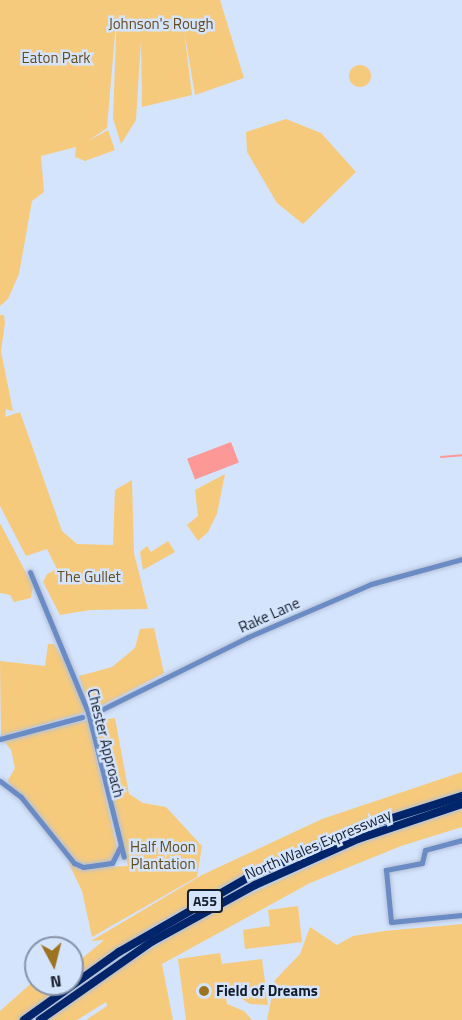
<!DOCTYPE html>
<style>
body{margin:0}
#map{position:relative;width:462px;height:1020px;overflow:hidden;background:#d5e4fd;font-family:"Titillium Web",sans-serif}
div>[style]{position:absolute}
.green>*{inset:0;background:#f6ca7c}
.round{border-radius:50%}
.water>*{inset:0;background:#fc9896;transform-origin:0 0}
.stream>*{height:1.5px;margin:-0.75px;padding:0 0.75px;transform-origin:0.75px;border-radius:0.75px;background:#fc9896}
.roads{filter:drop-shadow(0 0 2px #b2c0d7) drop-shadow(0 0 2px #b2c0d7)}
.minor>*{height:5px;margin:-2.5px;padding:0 2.5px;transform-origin:2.5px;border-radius:2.5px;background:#6a8bc4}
.highway>*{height:8px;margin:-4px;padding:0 4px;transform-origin:4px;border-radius:4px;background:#01256a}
.dots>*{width:16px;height:16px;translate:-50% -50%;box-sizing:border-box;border:3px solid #d5e4fd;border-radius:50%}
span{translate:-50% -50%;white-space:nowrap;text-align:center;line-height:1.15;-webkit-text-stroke:5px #d5e4fd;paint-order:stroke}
.shield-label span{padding:2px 4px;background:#d5e4fd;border:2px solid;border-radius:4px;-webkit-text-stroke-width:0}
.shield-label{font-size:14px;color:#131c2b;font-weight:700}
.park-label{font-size:15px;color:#654c1d}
.street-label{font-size:15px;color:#131c2b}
.poi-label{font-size:15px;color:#131c2b;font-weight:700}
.left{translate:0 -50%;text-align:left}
.north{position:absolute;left:24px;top:936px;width:60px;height:60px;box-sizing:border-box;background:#d5e4fd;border:2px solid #8794a9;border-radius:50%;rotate:173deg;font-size:16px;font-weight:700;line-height:24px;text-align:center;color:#131c2b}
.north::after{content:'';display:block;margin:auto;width:21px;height:27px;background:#9c7421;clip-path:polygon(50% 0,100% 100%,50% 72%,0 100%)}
</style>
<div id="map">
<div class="green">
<i style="clip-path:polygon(0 0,220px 0,244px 78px,195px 95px,184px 30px,192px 95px,142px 107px,141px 40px,136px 120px,121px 144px,113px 118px,117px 11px,107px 128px,88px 141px,108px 130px,115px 150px,85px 161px,75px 157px,76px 147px,41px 156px,44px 192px,32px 201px,19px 274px,8px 299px,0 306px)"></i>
<i class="round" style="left:349px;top:65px;width:22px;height:22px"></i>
<i style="clip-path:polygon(286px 119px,321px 133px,356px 172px,303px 224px,277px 203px,247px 152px,246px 132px)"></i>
<i style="clip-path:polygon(0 315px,4px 315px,5px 323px,1px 351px,13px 411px,6px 409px,5px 417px,20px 412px,62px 531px,77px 544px,113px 545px,115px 490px,132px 480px,134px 553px,148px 609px,90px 610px,60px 615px,43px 582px,47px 574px,57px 569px,47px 549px,26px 556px,0 506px)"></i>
<i style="clip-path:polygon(225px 474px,217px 514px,208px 532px,198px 541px,187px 525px,198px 516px,195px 490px)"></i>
<i style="clip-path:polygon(0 523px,33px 586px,31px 598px,14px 602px,10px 595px,0 593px)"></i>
<i style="clip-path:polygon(168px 541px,175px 552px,143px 570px,140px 552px,147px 546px,151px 552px)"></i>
<i style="clip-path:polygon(154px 628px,164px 673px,91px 711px,79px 676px,112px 667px,135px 648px,140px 629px)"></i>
<i style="clip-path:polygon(48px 644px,54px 644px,64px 661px,86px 712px,1px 736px,0 661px,45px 666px)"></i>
<i style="clip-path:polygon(115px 718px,129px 794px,143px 803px,166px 807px,202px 846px,197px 877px,92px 937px,82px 891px,68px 862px,88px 868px,128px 866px,92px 721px)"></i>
<i style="clip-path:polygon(88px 720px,119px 857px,108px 863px,85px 865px,75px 861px,12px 788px,8px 780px,15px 768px,11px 750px,4px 741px)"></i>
<i style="clip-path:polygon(462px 772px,462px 792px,322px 839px,243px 875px,150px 928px,72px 981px,72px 967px,104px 940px,91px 941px,202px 875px,322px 819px)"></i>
<i style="clip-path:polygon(462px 809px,462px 827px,401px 846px,310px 883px,162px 964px,173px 1020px,86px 1020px,107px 1006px,106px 1002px,77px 1020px,46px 1020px,117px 969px,215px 910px,363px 842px)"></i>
<i style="clip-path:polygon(298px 906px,302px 942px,245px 949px,243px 930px,270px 926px,268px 910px)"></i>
<i style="clip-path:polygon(462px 924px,462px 1020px,267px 1020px,275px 980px,300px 954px,310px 927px,337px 945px,353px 936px,384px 931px)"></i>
<i style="clip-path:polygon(220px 953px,222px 964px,262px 959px,268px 1005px,250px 1004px,225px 988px,227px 1004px,244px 1011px,252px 1020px,186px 1020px,178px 959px)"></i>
<i style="clip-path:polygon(36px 979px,36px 984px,68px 984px,21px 1020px,0 1020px,0 1011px)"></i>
</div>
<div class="water">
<i style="left:231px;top:442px;width:22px;height:47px;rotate:69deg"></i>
</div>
<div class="stream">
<i style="left:441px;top:457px;width:21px;rotate:-5deg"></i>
</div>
<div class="roads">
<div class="minor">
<i style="left:30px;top:572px;width:152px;rotate:67.5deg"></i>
<i style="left:88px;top:712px;width:149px;rotate:76.1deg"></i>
<i style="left:93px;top:714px;width:173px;rotate:-26.4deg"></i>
<i style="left:248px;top:637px;width:134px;rotate:-23.3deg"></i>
<i style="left:371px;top:584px;width:94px;rotate:-15.4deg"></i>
<i style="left:0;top:739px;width:85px;rotate:-15deg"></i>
<i style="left:0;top:781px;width:26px;rotate:37deg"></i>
<i style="left:21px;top:797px;width:85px;rotate:51.2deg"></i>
<i style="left:74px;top:863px;width:10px;rotate:24deg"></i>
<i style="left:83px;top:867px;width:29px;rotate:-8deg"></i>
<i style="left:112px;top:863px;width:18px;rotate:-63deg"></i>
<i style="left:462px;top:840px;width:38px;rotate:165deg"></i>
<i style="left:425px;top:850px;width:13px;rotate:103deg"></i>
<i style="left:422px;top:863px;width:37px;rotate:169deg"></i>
<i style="left:386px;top:870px;width:52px;rotate:84.5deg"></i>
<i style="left:391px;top:922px;width:71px;rotate:-5.6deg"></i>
</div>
<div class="highway">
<i style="left:24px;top:1020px;width:117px;rotate:-35.6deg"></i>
<i style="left:119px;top:952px;width:148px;rotate:-30deg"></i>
<i style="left:247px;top:878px;width:131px;rotate:-23.4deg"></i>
<i style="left:367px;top:826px;width:100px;rotate:-17.5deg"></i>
<i style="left:40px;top:1020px;width:138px;rotate:-35deg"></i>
<i style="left:153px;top:941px;width:116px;rotate:-28.8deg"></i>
<i style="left:255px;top:885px;width:113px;rotate:-24.1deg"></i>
<i style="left:358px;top:839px;width:110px;rotate:-18.6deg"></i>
</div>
</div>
<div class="dots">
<i style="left:204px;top:991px;background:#9c7421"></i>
</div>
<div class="shield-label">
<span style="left:205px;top:901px">A55</span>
</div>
<div class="park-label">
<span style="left:161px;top:24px">Johnson's Rough</span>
<span style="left:56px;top:58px">Eaton Park</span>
<span style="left:89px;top:577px">The Gullet</span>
<span style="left:163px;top:855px">Half Moon<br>Plantation</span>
</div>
<div class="street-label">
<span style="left:269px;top:615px;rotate:-24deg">Rake Lane</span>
<span style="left:106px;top:743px;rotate:76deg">Chester Approach</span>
<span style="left:318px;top:844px;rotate:-23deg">North Wales Expressway</span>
</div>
<div class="poi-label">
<span class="left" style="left:216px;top:991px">Field of Dreams</span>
</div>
<div class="north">N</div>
</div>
